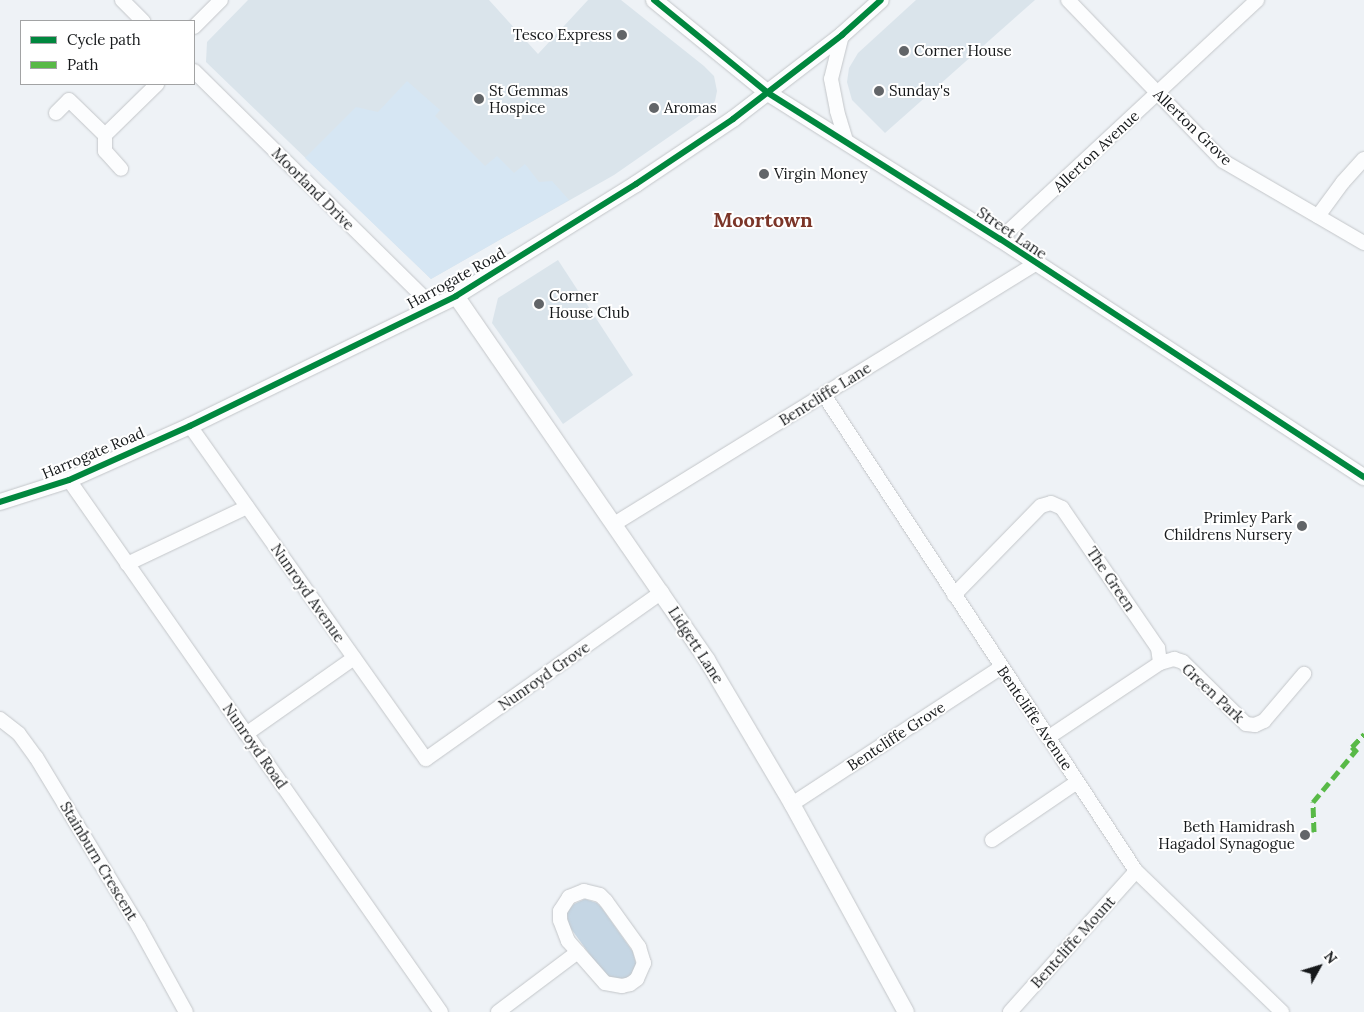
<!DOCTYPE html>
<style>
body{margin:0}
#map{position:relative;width:1364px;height:1012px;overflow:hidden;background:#eef2f6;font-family:Lora,serif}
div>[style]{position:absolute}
.built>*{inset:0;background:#dae4eb}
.green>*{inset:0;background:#d6e6f3}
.forest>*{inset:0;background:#c5d6e4}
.roads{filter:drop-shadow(0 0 1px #c3c6c9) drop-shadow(0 0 1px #c3c6c9)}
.minor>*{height:14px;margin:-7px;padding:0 7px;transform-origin:7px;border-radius:7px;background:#fcfdfe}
.tertiary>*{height:16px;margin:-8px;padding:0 8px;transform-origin:8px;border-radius:8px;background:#fcfdfe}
.quiet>*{height:5px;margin-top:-2.5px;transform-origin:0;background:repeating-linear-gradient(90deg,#58b947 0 10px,transparent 0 15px)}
.cycleway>*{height:6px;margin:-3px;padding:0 3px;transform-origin:3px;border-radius:3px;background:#00873e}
.dots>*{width:14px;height:14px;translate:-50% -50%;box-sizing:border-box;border:2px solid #fff;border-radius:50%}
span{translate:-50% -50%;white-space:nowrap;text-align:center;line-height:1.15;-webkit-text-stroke:4px #fff;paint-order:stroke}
.poi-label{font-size:15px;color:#16191b}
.right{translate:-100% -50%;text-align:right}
.left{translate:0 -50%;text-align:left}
.street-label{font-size:15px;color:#16191b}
.district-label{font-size:20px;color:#7b3528;font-weight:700}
.legend{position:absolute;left:20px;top:20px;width:175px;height:65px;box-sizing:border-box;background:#fff;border:1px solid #a2a3a4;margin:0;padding:6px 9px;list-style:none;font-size:15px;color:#16191b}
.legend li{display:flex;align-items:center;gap:10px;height:25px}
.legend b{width:25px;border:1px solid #a2a3a4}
.north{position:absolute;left:1294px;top:942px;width:50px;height:50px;-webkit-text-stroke:4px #fff;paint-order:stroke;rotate:51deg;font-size:14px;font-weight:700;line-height:20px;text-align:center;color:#16191b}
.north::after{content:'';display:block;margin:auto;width:18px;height:22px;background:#16191b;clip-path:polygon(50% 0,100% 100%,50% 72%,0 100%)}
</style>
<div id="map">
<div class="built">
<i style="clip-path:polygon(248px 0,489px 0,538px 54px,588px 0,621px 0,704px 66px,714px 76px,717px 91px,715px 101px,709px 109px,614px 175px,431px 279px,206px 62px,207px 42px)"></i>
<i style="clip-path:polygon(916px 0,1035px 0,885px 133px,852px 100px,847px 82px,849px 68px,858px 53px)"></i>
<i style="clip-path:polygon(558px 260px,633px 375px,563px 424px,492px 323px,498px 298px)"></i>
</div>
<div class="green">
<i style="clip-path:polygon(407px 81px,440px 110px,435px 116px,485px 166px,497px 156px,514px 173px,525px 164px,539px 182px,552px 181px,569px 200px,431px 279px,305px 158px,356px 107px,378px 112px)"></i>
</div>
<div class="forest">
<i style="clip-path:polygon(585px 899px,597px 903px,601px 907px,633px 952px,636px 964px,631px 975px,627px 979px,614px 980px,604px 974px,569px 926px,567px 914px,570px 908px,574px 904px)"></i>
</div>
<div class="roads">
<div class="minor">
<i style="left:122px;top:0;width:30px;rotate:45deg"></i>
<i style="left:1068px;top:0;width:223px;rotate:46.1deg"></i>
<i style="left:1223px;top:161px;width:163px;rotate:30.2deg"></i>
<i style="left:194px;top:27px;width:38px;rotate:-45deg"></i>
<i style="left:842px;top:35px;width:45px;rotate:104deg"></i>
<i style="left:831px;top:79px;width:33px;rotate:79deg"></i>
<i style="left:837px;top:111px;width:30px;rotate:73deg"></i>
<i style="left:194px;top:71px;width:336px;rotate:44.6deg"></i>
<i style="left:56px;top:113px;width:18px;rotate:-45deg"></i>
<i style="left:69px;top:100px;width:50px;rotate:44.2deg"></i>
<i style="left:105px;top:135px;width:73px;rotate:-44.4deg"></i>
<i style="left:105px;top:135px;width:16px;rotate:90deg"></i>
<i style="left:105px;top:151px;width:24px;rotate:48deg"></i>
<i style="left:1318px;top:216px;width:42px;rotate:-53.7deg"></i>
<i style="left:1343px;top:182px;width:31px;rotate:-48deg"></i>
<i style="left:1000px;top:239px;width:351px;rotate:-42.9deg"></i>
<i style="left:824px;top:395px;width:569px;rotate:56.76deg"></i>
<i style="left:1136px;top:871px;width:203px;rotate:44deg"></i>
<i style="left:190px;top:426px;width:408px;rotate:54.7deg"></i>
<i style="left:426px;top:759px;width:289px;rotate:-35.3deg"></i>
<i style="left:69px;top:480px;width:649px;rotate:55.04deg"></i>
<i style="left:614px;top:524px;width:495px;rotate:-31.7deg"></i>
<i style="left:127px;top:564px;width:133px;rotate:-25.4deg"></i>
<i style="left:954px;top:595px;width:124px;rotate:-45.7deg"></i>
<i style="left:1041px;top:506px;width:10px;rotate:-17deg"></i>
<i style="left:1051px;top:503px;width:12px;rotate:24deg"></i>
<i style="left:1062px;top:508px;width:170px;rotate:55.6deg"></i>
<i style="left:1158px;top:648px;width:15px;rotate:82deg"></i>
<i style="left:1160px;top:663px;width:133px;rotate:146.3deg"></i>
<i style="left:1160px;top:663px;width:15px;rotate:-16deg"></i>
<i style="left:1174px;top:659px;width:9px;rotate:18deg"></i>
<i style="left:1183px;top:662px;width:88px;rotate:44.5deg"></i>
<i style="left:1246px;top:724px;width:9px;rotate:6deg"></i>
<i style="left:1255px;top:725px;width:10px;rotate:-24deg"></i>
<i style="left:1264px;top:721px;width:62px;rotate:-49.6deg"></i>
<i style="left:0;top:719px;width:24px;rotate:38deg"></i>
<i style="left:19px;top:734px;width:29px;rotate:54deg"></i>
<i style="left:36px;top:757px;width:199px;rotate:58.8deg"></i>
<i style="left:139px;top:927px;width:97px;rotate:61.1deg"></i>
<i style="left:246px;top:734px;width:132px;rotate:-35.1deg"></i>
<i style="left:792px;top:804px;width:250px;rotate:-33.2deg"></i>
<i style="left:992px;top:840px;width:103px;rotate:-34.3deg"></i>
<i style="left:584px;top:891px;width:16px;rotate:14deg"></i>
<i style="left:600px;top:895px;width:8px;rotate:45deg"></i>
<i style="left:606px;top:901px;width:57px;rotate:54.3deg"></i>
<i style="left:639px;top:947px;width:17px;rotate:73deg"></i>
<i style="left:644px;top:963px;width:17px;rotate:114deg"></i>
<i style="left:637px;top:979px;width:9px;rotate:144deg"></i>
<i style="left:630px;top:984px;width:8px;rotate:166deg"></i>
<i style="left:622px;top:986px;width:17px;rotate:-170deg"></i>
<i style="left:605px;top:983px;width:56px;rotate:-131.4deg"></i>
<i style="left:568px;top:941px;width:22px;rotate:-111deg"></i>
<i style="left:560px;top:920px;width:9px;rotate:-90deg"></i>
<i style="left:560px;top:911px;width:17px;rotate:-57deg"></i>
<i style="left:569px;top:897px;width:16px;rotate:-22deg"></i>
<i style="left:498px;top:1012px;width:100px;rotate:-36.9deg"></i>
<i style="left:1010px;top:1012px;width:189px;rotate:-48.2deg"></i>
</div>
<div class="tertiary">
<i style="left:654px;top:0;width:147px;rotate:39.2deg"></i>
<i style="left:768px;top:93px;width:274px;rotate:32.2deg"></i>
<i style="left:1000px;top:239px;width:435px;rotate:33.2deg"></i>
<i style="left:456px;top:296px;width:442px;rotate:55.4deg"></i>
<i style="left:707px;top:660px;width:167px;rotate:59.4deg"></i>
<i style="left:792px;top:804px;width:237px;rotate:61.3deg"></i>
<i style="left:0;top:502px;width:72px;rotate:-17.7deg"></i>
<i style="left:69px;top:480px;width:133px;rotate:-24.1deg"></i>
<i style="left:190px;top:426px;width:296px;rotate:-26deg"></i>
<i style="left:456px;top:296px;width:212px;rotate:-31.9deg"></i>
<i style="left:636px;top:184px;width:117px;rotate:-33.8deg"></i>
<i style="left:733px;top:119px;width:138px;rotate:-37.6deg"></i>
<i style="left:842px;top:35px;width:52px;rotate:-41.9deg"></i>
</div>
</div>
<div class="quiet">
<i style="left:1356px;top:751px;width:6px;rotate:-135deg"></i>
<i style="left:1352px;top:747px;width:18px;rotate:-47deg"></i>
<i style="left:1314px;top:832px;width:30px;rotate:-92deg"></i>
<i style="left:1313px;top:802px;width:69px;rotate:-50.3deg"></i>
</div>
<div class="cycleway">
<i style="left:654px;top:0;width:147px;rotate:39.2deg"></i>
<i style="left:768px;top:93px;width:274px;rotate:32.2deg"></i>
<i style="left:1000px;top:239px;width:435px;rotate:33.2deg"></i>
<i style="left:0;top:502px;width:72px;rotate:-17.7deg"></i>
<i style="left:69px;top:480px;width:133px;rotate:-24.1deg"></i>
<i style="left:190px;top:426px;width:296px;rotate:-26deg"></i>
<i style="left:456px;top:296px;width:212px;rotate:-31.9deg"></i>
<i style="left:636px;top:184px;width:117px;rotate:-33.8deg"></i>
<i style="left:733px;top:119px;width:138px;rotate:-37.6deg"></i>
<i style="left:842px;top:35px;width:52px;rotate:-41.9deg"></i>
</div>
<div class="dots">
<i style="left:622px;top:35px;background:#626568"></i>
<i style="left:904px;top:51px;background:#626568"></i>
<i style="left:879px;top:91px;background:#626568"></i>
<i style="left:479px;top:99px;background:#626568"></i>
<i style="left:654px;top:108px;background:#626568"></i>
<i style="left:764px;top:174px;background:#626568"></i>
<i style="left:539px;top:304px;background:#626568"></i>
<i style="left:1302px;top:526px;background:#626568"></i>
<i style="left:1305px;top:835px;background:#626568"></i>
</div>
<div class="poi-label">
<span class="right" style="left:612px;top:35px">Tesco Express</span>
<span class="left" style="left:914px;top:51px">Corner House</span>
<span class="left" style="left:489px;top:99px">St Gemmas<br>Hospice</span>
<span class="left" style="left:889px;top:91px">Sunday's</span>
<span class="left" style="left:664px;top:108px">Aromas</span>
<span class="left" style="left:774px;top:174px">Virgin Money</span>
<span class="left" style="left:549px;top:304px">Corner<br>House Club</span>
<span class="right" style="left:1292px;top:526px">Primley Park<br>Childrens Nursery</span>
<span class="right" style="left:1295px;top:835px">Beth Hamidrash<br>Hagadol Synagogue</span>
</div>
<div class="street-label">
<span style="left:1193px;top:127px;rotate:44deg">Allerton Grove</span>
<span style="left:1096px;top:151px;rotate:-43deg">Allerton Avenue</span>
<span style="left:313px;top:189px;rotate:45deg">Moorland Drive</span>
<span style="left:1012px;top:233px;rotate:34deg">Street Lane</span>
<span style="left:456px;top:278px;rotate:-29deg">Harrogate Road</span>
<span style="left:825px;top:394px;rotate:-32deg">Bentcliffe Lane</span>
<span style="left:93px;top:453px;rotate:-23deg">Harrogate Road</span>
<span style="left:1111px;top:579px;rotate:56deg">The Green</span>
<span style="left:308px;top:593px;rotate:55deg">Nunroyd Avenue</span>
<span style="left:696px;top:645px;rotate:57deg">Lidgett Lane</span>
<span style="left:544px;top:676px;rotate:-35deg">Nunroyd Grove</span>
<span style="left:1213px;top:693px;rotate:43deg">Green Park</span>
<span style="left:1035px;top:718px;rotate:56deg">Bentcliffe Avenue</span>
<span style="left:896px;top:736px;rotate:-33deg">Bentcliffe Grove</span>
<span style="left:255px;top:746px;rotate:55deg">Nunroyd Road</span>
<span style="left:99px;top:861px;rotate:59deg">Stainburn Crescent</span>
<span style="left:1073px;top:942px;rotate:-48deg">Bentcliffe Mount</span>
</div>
<div class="district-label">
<span style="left:763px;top:219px">Moortown</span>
</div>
<ul class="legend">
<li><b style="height:6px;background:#00873e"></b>Cycle path</li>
<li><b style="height:6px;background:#58b947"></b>Path</li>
</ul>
<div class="north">N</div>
</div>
